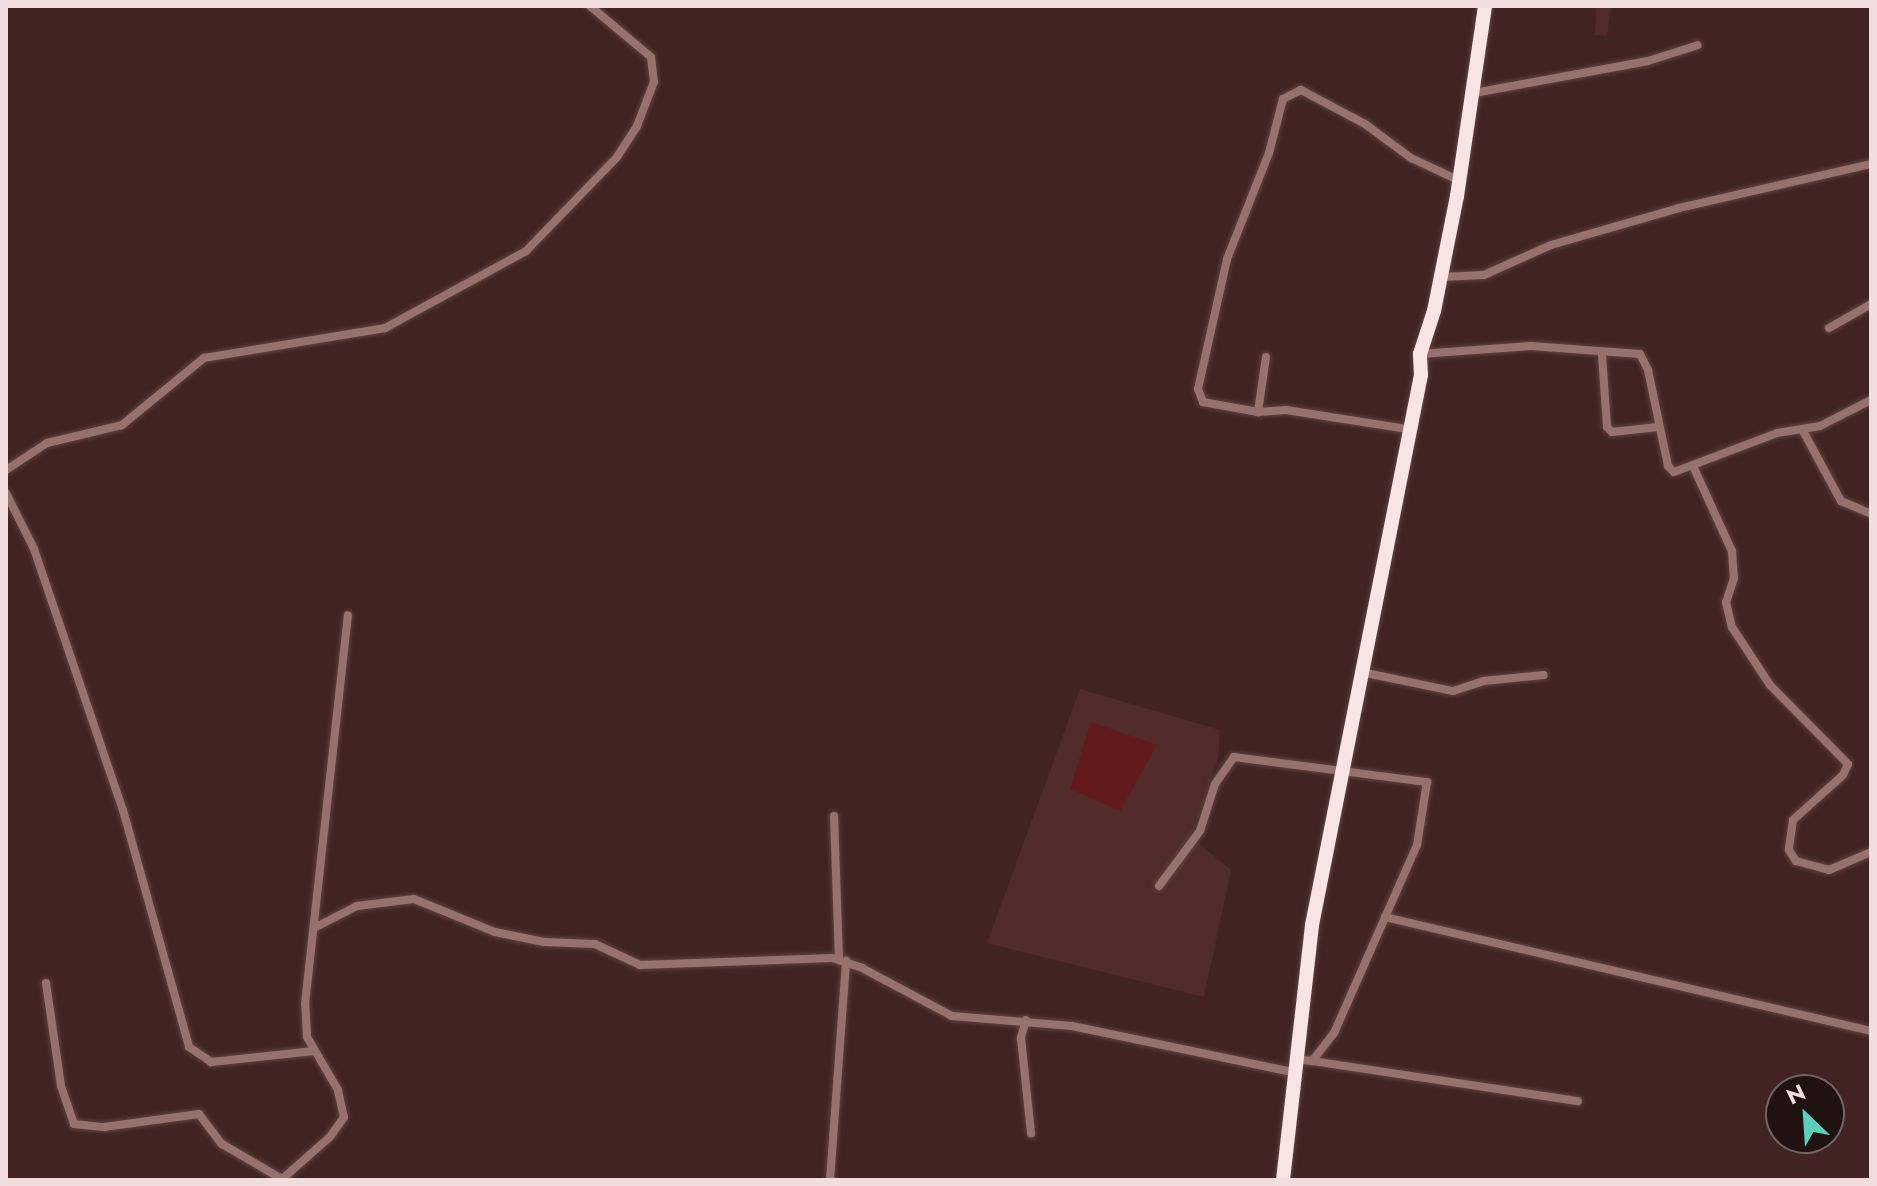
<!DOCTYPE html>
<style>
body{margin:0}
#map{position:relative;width:1877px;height:1186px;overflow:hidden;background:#412422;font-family:Jost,sans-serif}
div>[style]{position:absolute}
.built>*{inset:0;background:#502b29}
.green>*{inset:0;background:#631a1c}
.roads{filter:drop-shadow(0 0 2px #5d4240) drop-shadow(0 0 2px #5d4240)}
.street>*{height:8px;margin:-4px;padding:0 4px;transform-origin:4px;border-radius:4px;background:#97716e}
.highway>*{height:14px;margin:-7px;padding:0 7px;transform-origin:7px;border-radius:7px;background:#f8e4e2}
span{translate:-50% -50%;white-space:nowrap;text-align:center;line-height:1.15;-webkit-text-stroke:6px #1f1211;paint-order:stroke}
.frame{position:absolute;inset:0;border:8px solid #f1dddb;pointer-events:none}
.north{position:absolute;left:1765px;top:1074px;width:80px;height:80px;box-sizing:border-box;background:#1f1211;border:2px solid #736362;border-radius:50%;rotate:335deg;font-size:22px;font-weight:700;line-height:32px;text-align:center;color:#f1dddb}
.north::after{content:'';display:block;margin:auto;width:28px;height:36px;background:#5cceba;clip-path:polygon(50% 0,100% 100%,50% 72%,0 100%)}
</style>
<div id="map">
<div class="built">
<i style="clip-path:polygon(1596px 6px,1611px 6px,1607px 36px,1595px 35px)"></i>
<i style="clip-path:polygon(1080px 689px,1220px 730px,1218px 759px,1191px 837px,1231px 870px,1204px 997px,987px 943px)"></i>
</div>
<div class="green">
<i style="clip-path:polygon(1091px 722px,1157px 745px,1120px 811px,1070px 789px)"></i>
</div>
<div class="roads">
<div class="street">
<i style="left:1474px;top:93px;width:177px;rotate:-10.4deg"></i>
<i style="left:1648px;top:61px;width:52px;rotate:-17.7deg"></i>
<i style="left:1441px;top:277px;width:43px;rotate:-2.7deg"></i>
<i style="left:1484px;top:275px;width:73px;rotate:-24.1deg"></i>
<i style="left:1551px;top:245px;width:133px;rotate:-16.1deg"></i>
<i style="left:1679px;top:208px;width:197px;rotate:-12.9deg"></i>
<i style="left:1829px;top:328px;width:48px;rotate:-29.7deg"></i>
<i style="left:1420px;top:354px;width:111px;rotate:-4.1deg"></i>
<i style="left:1531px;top:346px;width:109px;rotate:4.2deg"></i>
<i style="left:1640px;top:354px;width:18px;rotate:63deg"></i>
<i style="left:1648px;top:370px;width:98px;rotate:78.2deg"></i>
<i style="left:1668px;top:466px;width:8px;rotate:45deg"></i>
<i style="left:1674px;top:472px;width:110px;rotate:-20.7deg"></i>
<i style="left:1777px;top:433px;width:44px;rotate:-9.2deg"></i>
<i style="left:1820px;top:426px;width:57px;rotate:-27deg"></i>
<i style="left:1602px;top:355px;width:72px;rotate:86deg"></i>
<i style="left:1607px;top:427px;width:7px;rotate:45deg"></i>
<i style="left:1612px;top:432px;width:46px;rotate:-6.2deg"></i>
<i style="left:1266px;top:357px;width:56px;rotate:98.3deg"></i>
<i style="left:1258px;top:412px;width:28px;rotate:-4deg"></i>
<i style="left:1286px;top:410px;width:122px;rotate:8.9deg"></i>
<i style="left:1258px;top:412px;width:56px;rotate:-169.7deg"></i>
<i style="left:1203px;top:402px;width:14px;rotate:-111deg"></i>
<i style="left:1198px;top:389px;width:133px;rotate:-77.4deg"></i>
<i style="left:1227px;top:259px;width:114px;rotate:-68.4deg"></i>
<i style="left:1269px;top:153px;width:56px;rotate:-75.5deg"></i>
<i style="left:1283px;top:99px;width:20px;rotate:-27deg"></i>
<i style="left:1301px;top:90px;width:72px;rotate:28deg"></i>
<i style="left:1365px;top:124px;width:57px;rotate:36.5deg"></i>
<i style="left:1411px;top:158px;width:54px;rotate:25.1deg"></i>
<i style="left:1802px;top:429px;width:82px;rotate:61.6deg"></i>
<i style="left:1841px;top:501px;width:33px;rotate:23deg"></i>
<i style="left:1693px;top:466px;width:94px;rotate:65.4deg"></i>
<i style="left:1732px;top:551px;width:27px;rotate:86deg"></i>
<i style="left:1734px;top:578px;width:25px;rotate:108deg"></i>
<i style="left:1726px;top:602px;width:26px;rotate:77deg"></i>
<i style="left:1732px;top:627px;width:69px;rotate:56.8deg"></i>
<i style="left:1770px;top:685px;width:111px;rotate:45.4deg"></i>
<i style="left:1848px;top:764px;width:12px;rotate:114deg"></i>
<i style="left:1843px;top:775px;width:67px;rotate:138deg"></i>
<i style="left:1793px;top:820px;width:30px;rotate:98deg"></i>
<i style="left:1789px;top:850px;width:13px;rotate:58deg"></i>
<i style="left:1796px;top:861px;width:34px;rotate:15deg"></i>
<i style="left:1829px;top:870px;width:46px;rotate:-23.2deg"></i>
<i style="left:6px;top:470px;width:49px;rotate:-33.4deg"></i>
<i style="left:47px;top:443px;width:77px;rotate:-13.5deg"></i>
<i style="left:122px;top:425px;width:106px;rotate:-39.3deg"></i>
<i style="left:204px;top:358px;width:183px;rotate:-9.4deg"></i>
<i style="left:385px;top:328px;width:161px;rotate:-28.6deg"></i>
<i style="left:526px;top:251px;width:131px;rotate:-45.9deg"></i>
<i style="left:617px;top:157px;width:37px;rotate:-57deg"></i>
<i style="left:637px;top:126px;width:47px;rotate:-68.9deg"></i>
<i style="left:654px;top:82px;width:25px;rotate:-97deg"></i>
<i style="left:651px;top:57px;width:80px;rotate:-140.1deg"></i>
<i style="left:6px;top:493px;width:63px;rotate:63.4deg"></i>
<i style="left:34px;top:549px;width:276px;rotate:71.2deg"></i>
<i style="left:123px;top:810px;width:246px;rotate:74.4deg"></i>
<i style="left:189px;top:1047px;width:27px;rotate:34deg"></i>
<i style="left:211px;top:1062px;width:104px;rotate:-6.1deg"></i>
<i style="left:1361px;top:672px;width:94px;rotate:11.7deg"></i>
<i style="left:1453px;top:691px;width:32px;rotate:-18deg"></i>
<i style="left:1483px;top:681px;width:61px;rotate:-5.6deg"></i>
<i style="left:834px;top:816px;width:143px;rotate:88deg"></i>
<i style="left:1159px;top:886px;width:69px;rotate:-53.3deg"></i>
<i style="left:1200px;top:831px;width:49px;rotate:-72.3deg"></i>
<i style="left:1215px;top:784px;width:33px;rotate:-55deg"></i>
<i style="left:1234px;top:757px;width:195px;rotate:7.4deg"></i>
<i style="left:1427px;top:782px;width:64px;rotate:99deg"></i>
<i style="left:1417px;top:845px;width:206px;rotate:113.8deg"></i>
<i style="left:1334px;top:1033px;width:36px;rotate:128deg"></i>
<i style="left:1312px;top:1061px;width:18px;rotate:-174deg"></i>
<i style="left:1385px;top:917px;width:499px;rotate:13.2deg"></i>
<i style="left:316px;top:927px;width:46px;rotate:-27.1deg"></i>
<i style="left:357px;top:906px;width:57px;rotate:-7deg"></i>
<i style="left:414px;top:899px;width:87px;rotate:22.2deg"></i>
<i style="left:495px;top:932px;width:50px;rotate:11.5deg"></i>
<i style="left:544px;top:942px;width:51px;rotate:2.2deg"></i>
<i style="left:595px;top:944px;width:50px;rotate:25deg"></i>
<i style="left:640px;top:965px;width:192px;rotate:-2.1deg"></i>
<i style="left:832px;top:958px;width:32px;rotate:18deg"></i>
<i style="left:862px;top:968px;width:102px;rotate:28.1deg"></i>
<i style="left:952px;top:1016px;width:120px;rotate:4.8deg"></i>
<i style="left:1072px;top:1026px;width:225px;rotate:11.8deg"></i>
<i style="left:46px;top:983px;width:104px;rotate:81.7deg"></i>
<i style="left:61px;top:1086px;width:40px;rotate:71.1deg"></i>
<i style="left:74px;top:1124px;width:30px;rotate:6deg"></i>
<i style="left:104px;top:1127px;width:96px;rotate:-7.8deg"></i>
<i style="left:199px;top:1114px;width:38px;rotate:53deg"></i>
<i style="left:222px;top:1144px;width:69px;rotate:30.3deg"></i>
<i style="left:1026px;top:1020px;width:19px;rotate:106deg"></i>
<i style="left:1021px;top:1038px;width:96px;rotate:84deg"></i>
<i style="left:1312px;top:1061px;width:269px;rotate:8.6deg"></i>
<i style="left:281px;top:1180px;width:65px;rotate:-41.3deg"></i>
<i style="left:330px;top:1137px;width:24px;rotate:-55deg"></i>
<i style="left:344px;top:1117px;width:28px;rotate:-103deg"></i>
<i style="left:338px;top:1090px;width:61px;rotate:-120.3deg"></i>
<i style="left:307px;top:1037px;width:33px;rotate:-93deg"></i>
<i style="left:305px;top:1004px;width:391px;rotate:-83.7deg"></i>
<i style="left:830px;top:1180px;width:220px;rotate:-85.8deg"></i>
</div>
<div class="highway">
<i style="left:1283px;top:1180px;width:257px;rotate:-83.5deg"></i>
<i style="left:1312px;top:925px;width:561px;rotate:-78.79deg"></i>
<i style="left:1421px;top:375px;width:21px;rotate:-93deg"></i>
<i style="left:1420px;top:354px;width:45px;rotate:-72deg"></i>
<i style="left:1434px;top:311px;width:117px;rotate:-78.7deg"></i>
<i style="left:1457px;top:196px;width:192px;rotate:-81.6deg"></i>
</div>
</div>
<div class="frame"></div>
<div class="north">N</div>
</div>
